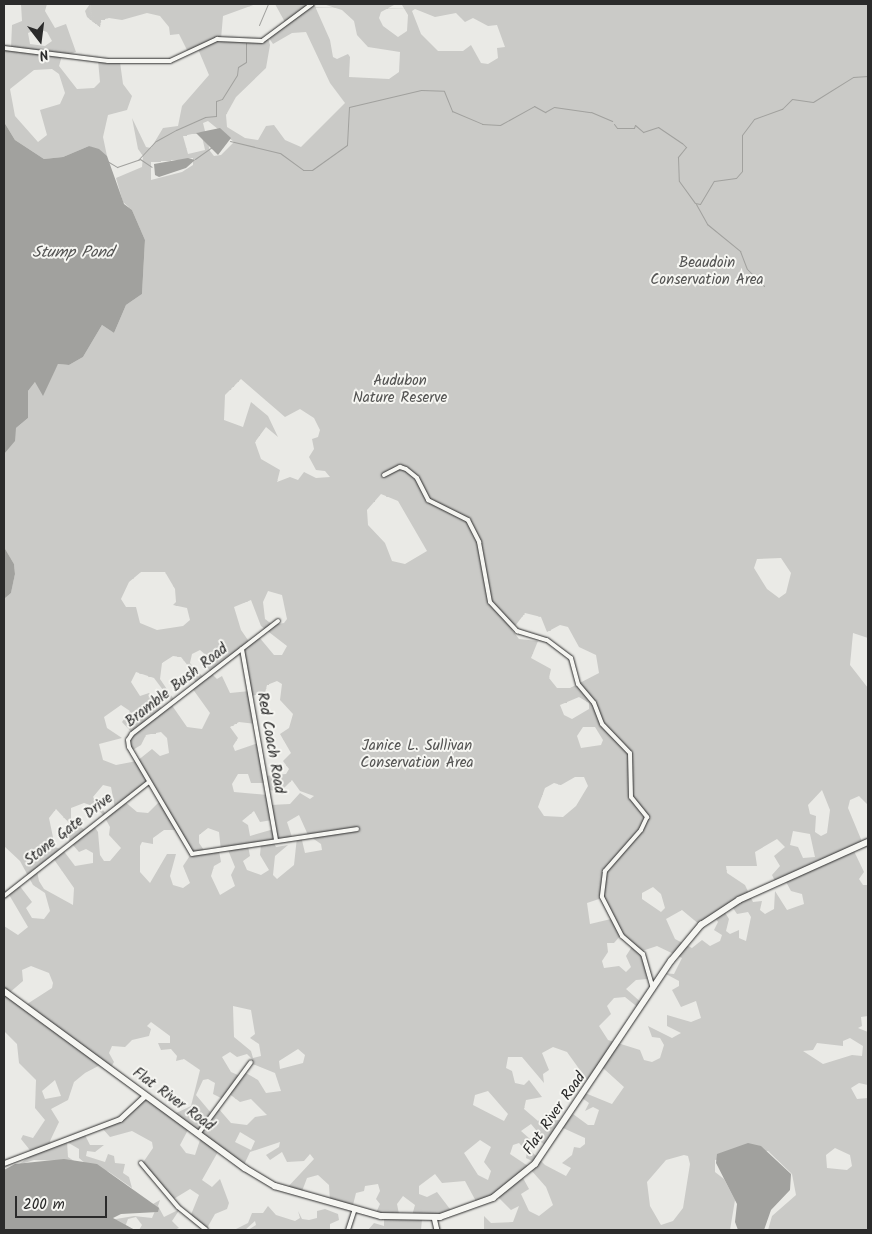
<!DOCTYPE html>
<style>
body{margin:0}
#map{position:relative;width:872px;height:1234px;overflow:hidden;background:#eaeae6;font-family:Kalam,sans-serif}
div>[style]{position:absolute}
.green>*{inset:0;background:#cacac7}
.water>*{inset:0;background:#a1a19e}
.stream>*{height:1px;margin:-0.5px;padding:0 0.5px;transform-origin:0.5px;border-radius:0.5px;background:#a1a19e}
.roads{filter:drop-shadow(0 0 1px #2b2b2b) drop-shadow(0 0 1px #2b2b2b)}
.minor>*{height:4px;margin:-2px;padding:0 2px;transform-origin:2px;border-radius:2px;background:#f6f6f2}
.tertiary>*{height:4.5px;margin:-2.25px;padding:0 2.25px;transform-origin:2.25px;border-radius:2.25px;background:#f6f6f2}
.primary>*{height:5.5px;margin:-2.75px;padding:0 2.75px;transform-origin:2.75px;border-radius:2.75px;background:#f6f6f2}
span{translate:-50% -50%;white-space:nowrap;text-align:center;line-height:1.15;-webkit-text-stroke:4px #f6f6f2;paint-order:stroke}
.park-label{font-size:15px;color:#535352}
.street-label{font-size:15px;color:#2b2b2b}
.water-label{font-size:16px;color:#545453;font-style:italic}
.frame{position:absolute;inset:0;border:5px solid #2b2b2b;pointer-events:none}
.north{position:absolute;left:15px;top:15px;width:50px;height:50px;-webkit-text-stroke:4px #f6f6f2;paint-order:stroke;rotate:165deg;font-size:14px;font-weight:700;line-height:20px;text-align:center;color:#2b2b2b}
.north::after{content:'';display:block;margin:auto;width:18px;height:22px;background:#2b2b2b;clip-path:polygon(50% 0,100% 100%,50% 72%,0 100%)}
.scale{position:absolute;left:15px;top:1196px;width:92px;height:22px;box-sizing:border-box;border:2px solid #2b2b2b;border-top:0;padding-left:6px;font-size:15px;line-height:18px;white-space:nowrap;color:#2b2b2b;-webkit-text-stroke:4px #f6f6f2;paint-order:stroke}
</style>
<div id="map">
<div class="green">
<i style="clip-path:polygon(evenodd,21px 4px,47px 4px,45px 11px,55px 28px,66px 24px,76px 52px,62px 56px,59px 66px,77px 89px,94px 88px,100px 82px,98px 60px,120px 62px,123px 84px,132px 96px,127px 110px,108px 115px,103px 137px,107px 156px,89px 146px,63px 157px,44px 159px,15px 140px,4px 122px,4px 48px,11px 48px,12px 25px,22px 21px,21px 4px,38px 29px,47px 32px,52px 41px,45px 46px,30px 44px,28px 33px,38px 29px,21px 4px,52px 69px,59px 74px,65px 93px,60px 104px,40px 110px,47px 135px,38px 142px,15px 116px,10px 89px,34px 70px,52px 69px)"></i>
<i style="clip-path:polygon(evenodd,90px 4px,256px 4px,223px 16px,221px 39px,258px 43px,268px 38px,270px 45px,266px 68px,236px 97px,226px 115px,227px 127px,245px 138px,258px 140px,266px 126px,274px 125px,285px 140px,301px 147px,345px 103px,330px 83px,306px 32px,292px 33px,273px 44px,269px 38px,286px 24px,275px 4px,314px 4px,330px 40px,333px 57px,337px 59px,348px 54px,350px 57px,349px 77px,389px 79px,399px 72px,400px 52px,368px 47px,357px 35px,354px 21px,342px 10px,323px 4px,868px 4px,868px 638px,853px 633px,850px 665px,868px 688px,868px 805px,859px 796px,850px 800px,848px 808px,863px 844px,853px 849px,864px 872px,859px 879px,863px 885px,868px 885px,868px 1016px,861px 1017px,862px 1026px,858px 1028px,868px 1032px,868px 1085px,859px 1083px,851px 1088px,857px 1099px,868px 1098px,868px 1230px,768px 1230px,772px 1216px,796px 1195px,792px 1174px,768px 1151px,715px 1160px,715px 1172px,724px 1179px,735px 1200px,730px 1230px,484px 1230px,484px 1216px,491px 1223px,513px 1222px,519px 1206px,511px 1210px,497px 1196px,478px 1205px,465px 1181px,442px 1183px,435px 1174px,419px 1186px,419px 1194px,427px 1197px,437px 1192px,453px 1213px,422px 1219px,421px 1230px,368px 1230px,374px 1223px,384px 1226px,384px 1217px,375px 1215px,380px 1204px,376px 1199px,380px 1191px,378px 1184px,365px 1186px,364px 1191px,356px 1193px,352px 1209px,330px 1202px,329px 1185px,318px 1175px,307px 1178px,301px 1194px,286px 1189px,314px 1159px,310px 1154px,304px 1161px,287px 1162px,282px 1152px,270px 1160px,266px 1155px,279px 1147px,280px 1142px,250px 1152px,243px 1167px,219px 1150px,202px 1180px,212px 1187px,220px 1179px,229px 1203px,227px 1209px,215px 1214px,206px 1230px,202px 1230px,190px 1217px,199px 1195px,190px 1189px,172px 1200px,142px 1164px,153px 1148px,152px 1142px,132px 1131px,110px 1137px,102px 1128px,120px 1120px,145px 1096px,172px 1115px,191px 1106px,200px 1070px,184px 1059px,176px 1061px,177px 1056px,171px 1049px,161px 1050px,158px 1043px,170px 1043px,170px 1036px,151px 1022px,147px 1026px,151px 1029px,149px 1036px,132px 1040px,125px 1047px,112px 1046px,109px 1053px,114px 1062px,110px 1069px,102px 1064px,85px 1073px,74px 1082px,68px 1100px,51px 1109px,59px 1122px,50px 1141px,52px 1146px,85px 1135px,90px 1145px,104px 1145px,95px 1152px,87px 1151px,86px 1156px,105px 1162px,108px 1154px,114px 1156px,115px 1163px,125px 1164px,123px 1173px,129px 1177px,132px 1188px,109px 1172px,85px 1163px,79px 1158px,79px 1149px,67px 1142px,68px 1157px,74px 1161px,34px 1160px,18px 1165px,33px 1154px,21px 1139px,23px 1135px,33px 1138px,45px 1120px,35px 1108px,36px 1080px,19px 1063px,17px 1044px,4px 1031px,4px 926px,18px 935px,28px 927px,8px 893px,19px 885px,32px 902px,26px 908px,32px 918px,44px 919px,50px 911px,45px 893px,33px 885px,20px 861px,4px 846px,4px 599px,11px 593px,15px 574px,14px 564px,4px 547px,4px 454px,16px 428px,28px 418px,28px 391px,35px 382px,48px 381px,58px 364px,69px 365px,83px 357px,102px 325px,114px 333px,126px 305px,142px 294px,145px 240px,132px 210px,123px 202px,116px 178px,142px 167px,143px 156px,138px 149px,132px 118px,146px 147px,151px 148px,163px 128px,178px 126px,182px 106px,209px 75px,198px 49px,189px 54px,179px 34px,170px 35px,169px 27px,160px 16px,147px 13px,122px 20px,109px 18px,101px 20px,100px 27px,87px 17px,85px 11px,90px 4px,394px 5px,402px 5px,408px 15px,407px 31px,398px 37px,383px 26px,379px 18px,381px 12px,394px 5px,90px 4px,415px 9px,435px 17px,456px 13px,465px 22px,473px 18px,488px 26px,497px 25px,505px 47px,497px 48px,498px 58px,488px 64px,481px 63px,471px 45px,463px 51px,438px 51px,421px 34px,412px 11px,415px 9px,90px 4px,208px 121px,234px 142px,221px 155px,214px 156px,210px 151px,203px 123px,208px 121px,90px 4px,201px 132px,205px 150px,188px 154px,183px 136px,201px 132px,90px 4px,193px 158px,193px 165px,182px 172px,151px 180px,151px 162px,193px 158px,90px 4px,241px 379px,285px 417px,300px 409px,314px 418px,320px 430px,318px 437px,312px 439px,314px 449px,309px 457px,316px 470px,325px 471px,330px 477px,316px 478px,304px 472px,298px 480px,290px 477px,277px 482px,280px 470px,261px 459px,255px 442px,266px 427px,278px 437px,268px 416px,251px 402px,243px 427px,224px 420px,225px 395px,241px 379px,90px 4px,381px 494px,398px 501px,427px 551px,405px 564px,392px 561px,385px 543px,368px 525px,367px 510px,381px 494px,90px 4px,781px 558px,791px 573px,786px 593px,779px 598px,767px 589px,754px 568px,757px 559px,781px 558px,90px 4px,141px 572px,165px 572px,175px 589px,176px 602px,173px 605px,187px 608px,190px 620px,183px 626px,157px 630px,140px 623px,136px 607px,126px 607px,121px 599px,129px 582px,141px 572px,90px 4px,268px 591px,282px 595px,287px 619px,284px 623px,273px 625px,265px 619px,263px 602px,268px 591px,90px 4px,251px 600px,261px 626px,287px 646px,282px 655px,274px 655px,259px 637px,250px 643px,241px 630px,234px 607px,251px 600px,90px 4px,525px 613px,541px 617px,547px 632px,560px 625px,568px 627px,579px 647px,596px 655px,599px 673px,570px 688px,557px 688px,549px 678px,551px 669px,531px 658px,538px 641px,519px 639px,512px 630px,525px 613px,90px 4px,200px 650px,208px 657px,205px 665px,211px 672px,242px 651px,250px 691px,230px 693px,222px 676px,217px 679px,211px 673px,204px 678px,190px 663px,192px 654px,200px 650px,90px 4px,173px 656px,181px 657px,189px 667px,196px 684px,192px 688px,210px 713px,202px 729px,187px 727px,171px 704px,162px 709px,149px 693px,140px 696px,131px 682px,136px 672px,154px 678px,172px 702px,175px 701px,160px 679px,162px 663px,173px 656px,90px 4px,277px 681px,282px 684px,280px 700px,293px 714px,289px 728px,280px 734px,291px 753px,283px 761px,289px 769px,286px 774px,265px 776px,258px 743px,235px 751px,233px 746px,238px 738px,230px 727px,239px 722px,256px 724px,251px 696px,265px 693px,267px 685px,277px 681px,90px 4px,579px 697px,589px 703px,589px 709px,572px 719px,564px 715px,560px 705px,579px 697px,90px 4px,121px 705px,130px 711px,122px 722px,133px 734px,128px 741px,131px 751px,141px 745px,146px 735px,161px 732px,167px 738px,169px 753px,160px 756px,152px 749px,137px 761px,116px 765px,103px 760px,99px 744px,122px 738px,107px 728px,104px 717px,121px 705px,90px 4px,583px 727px,595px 727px,603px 740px,601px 745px,581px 748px,577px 736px,583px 727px,90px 4px,238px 774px,248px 774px,251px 783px,266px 783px,268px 790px,281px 791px,292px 780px,300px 791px,314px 796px,310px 799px,300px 793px,290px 804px,270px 805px,268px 795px,234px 792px,232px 784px,238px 774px,90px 4px,575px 777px,584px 777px,588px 786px,576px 806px,563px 817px,544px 816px,538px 807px,545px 788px,554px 783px,561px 785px,575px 777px,90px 4px,149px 783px,159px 802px,148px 813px,137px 812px,124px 801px,149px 783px,90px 4px,103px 785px,111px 787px,115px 808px,106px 814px,93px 797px,103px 785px,90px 4px,822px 790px,830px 810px,827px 833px,821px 836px,815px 832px,816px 816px,810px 814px,808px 805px,822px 790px,90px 4px,84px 803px,96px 807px,104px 816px,110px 827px,109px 835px,121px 848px,110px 861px,104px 861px,100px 855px,98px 832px,94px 826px,86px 831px,71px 819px,71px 808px,84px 803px,90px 4px,56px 809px,70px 824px,66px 837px,79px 852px,86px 849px,93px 853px,93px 863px,75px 866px,63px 850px,55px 847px,49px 818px,56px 809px,90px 4px,254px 811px,260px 822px,272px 820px,274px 829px,250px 836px,248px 825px,242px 821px,254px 811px,90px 4px,299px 815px,308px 835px,321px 844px,322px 850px,305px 853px,301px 836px,297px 837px,294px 865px,277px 879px,273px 875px,275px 856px,288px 845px,276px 847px,273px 841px,292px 837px,287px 822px,299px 815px,90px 4px,208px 828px,219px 832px,221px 851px,228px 850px,235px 867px,231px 875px,235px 886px,220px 895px,211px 876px,214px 866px,221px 862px,219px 851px,206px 853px,199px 843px,199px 835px,208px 828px,90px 4px,164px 830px,175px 830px,191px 854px,183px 866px,190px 883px,183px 888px,173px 885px,170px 876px,176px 854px,167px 854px,150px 883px,140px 872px,140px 846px,142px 842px,153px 844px,153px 838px,164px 830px,90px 4px,793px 831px,810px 834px,815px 857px,803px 858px,798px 847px,790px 845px,793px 831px,90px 4px,777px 839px,785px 847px,774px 856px,780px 866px,772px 875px,776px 883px,785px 880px,791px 891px,802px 894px,804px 904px,787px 910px,775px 891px,774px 909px,765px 914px,760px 910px,762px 901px,753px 902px,745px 885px,727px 873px,726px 866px,757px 866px,755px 852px,777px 839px,90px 4px,261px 844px,260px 855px,269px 870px,261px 875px,247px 870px,243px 861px,250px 856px,248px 846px,261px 844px,90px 4px,53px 858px,74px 888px,73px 905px,44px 889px,39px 881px,37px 871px,53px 858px,90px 4px,653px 887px,661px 894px,665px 908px,661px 912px,642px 899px,642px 893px,653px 887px,90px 4px,602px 898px,611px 919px,590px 924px,587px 903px,602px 898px,90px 4px,731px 905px,737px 914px,748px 912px,751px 917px,746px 941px,739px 938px,739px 930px,730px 934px,726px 931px,729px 919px,723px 909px,731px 905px,90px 4px,682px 910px,700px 925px,714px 916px,718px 922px,714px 930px,722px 935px,720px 941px,710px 946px,702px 940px,692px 948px,675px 939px,666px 919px,682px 910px,90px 4px,621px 935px,633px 945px,626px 956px,631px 967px,626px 972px,619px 966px,604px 968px,602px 961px,608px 952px,607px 943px,614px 943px,621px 935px,90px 4px,657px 946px,682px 958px,674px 974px,664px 973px,679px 981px,679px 986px,672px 990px,681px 1007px,696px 1001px,701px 1018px,691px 1022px,667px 1015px,667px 1026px,681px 1033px,672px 1038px,648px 1026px,652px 1037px,660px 1038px,664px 1045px,660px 1058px,652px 1062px,644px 1060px,640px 1050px,608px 1040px,599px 1026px,611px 1014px,607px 1006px,614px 998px,625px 997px,640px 1009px,643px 1004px,626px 989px,636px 980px,647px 979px,642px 951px,657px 946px,90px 4px,31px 966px,49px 973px,53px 983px,52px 988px,24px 1006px,8px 994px,23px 981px,22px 970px,31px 966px,90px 4px,233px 1006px,251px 1010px,255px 1034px,250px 1038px,259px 1044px,261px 1056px,253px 1058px,251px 1051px,234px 1037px,233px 1006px,90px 4px,850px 1038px,863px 1046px,862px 1056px,852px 1055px,823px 1064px,803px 1051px,813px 1050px,817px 1043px,843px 1046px,843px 1041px,850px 1038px,90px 4px,553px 1047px,567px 1052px,590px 1084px,603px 1068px,624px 1087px,612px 1104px,585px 1093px,582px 1098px,589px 1103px,585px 1111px,593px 1107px,599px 1110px,594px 1125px,588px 1125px,573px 1114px,565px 1124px,550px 1113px,538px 1121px,524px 1109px,526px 1100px,542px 1097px,529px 1080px,524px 1085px,515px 1083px,512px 1071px,506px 1068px,508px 1057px,522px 1057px,544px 1083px,543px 1074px,549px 1070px,542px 1053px,553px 1047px,90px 4px,298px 1049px,305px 1055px,303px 1063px,280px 1069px,279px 1061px,298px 1049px,90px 4px,230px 1052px,237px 1057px,247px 1054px,252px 1059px,250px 1063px,275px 1073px,281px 1091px,266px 1093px,258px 1080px,244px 1072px,240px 1076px,231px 1072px,222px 1057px,230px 1052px,90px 4px,208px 1079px,215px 1083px,213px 1094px,223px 1099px,228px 1093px,240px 1102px,251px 1099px,267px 1115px,255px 1117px,247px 1125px,231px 1123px,218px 1108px,212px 1114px,196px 1095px,203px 1080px,208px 1079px,90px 4px,55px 1080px,61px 1096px,45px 1099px,42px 1091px,55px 1080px,90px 4px,488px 1091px,508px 1114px,504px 1121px,473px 1105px,475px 1095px,488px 1091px,90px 4px,531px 1124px,536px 1130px,534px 1137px,549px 1148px,563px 1128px,585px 1138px,585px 1144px,580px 1148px,574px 1147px,572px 1155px,562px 1163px,571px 1168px,566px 1176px,545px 1165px,526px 1146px,530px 1139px,521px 1131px,531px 1124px,90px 4px,189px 1128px,201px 1137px,195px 1155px,186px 1153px,180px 1145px,189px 1128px,90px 4px,240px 1132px,255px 1141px,251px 1150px,235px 1142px,240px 1132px,90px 4px,480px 1140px,491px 1147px,484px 1162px,491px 1171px,488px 1180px,478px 1175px,464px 1153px,480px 1140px,90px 4px,519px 1143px,527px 1152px,526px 1158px,536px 1163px,531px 1168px,510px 1154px,513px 1145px,519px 1143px,90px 4px,835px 1148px,850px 1155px,852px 1166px,847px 1170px,827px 1168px,826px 1155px,835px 1148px,90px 4px,684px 1155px,688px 1156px,690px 1164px,683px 1208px,673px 1221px,661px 1225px,650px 1206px,647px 1182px,666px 1160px,684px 1155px,90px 4px,531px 1170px,546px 1187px,553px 1205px,539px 1216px,529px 1211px,521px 1194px,529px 1189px,523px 1178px,531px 1170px,90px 4px,403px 1196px,415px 1205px,411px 1219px,400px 1219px,397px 1204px,403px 1196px)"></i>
<i style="clip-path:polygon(160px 1200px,158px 1206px,164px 1217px,180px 1209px,172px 1221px,179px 1228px,174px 1230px,139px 1230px,142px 1225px,136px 1217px,128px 1219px,125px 1227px,110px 1220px,134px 1216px,152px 1218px,155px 1211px,153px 1204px)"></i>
<i style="clip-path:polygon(268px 1206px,276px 1215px,295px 1221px,300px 1218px,298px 1211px,302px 1219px,309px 1220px,317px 1218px,317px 1211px,325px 1209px,338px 1214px,339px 1220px,330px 1224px,330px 1230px,248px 1230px,256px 1225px,255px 1221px,245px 1230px,234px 1230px,248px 1223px,252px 1213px,263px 1213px)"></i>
</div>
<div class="water">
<i style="clip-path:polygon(4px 122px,15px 140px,44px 159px,63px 157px,89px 146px,99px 149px,107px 156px,124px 204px,132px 210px,145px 240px,142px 294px,126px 305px,114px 333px,102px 325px,83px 357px,69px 365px,58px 364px,43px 396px,35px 382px,28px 391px,28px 418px,16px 428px,15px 441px,4px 454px)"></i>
<i style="clip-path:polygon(220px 128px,231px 138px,218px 155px,196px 133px)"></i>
<i style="clip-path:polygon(188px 158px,195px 160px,186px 168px,159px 177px,155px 175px,154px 164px)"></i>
<i style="clip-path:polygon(4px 547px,14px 564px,15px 574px,11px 593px,4px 599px)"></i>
<i style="clip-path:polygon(748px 1143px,761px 1146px,791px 1174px,790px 1190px,771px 1210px,764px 1230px,738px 1230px,735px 1222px,737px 1204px,716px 1163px,717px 1154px)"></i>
<i style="clip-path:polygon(64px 1159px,97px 1164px,159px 1208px,158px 1212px,121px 1214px,113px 1218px,135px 1230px,4px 1230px,4px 1170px,15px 1164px)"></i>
</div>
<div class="stream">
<i style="left:259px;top:25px;width:23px;rotate:-67deg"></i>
<i style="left:614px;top:124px;width:5px;rotate:53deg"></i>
<i style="left:617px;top:128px;width:17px"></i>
<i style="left:634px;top:128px;width:3px;rotate:-72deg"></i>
<i style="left:635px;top:125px;width:11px;rotate:41deg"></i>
<i style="left:643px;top:132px;width:16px;rotate:-18deg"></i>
<i style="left:658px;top:127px;width:29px;rotate:34deg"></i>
<i style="left:682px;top:143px;width:6px;rotate:45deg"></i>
<i style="left:686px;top:147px;width:13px;rotate:129deg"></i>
<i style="left:678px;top:157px;width:24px;rotate:88deg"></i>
<i style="left:679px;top:181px;width:27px;rotate:54deg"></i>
<i style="left:695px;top:203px;width:5px;rotate:11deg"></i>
<i style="left:700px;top:204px;width:27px;rotate:-59deg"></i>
<i style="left:714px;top:181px;width:22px;rotate:-8deg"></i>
<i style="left:736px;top:178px;width:9px;rotate:-49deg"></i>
<i style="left:742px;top:171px;width:36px;rotate:-90deg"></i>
<i style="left:742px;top:135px;width:20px;rotate:-53deg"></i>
<i style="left:754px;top:119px;width:30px;rotate:-20deg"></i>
<i style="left:782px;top:109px;width:14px;rotate:-45deg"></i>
<i style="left:792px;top:99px;width:21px;rotate:8deg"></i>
<i style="left:813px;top:102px;width:47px;rotate:-32deg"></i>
<i style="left:853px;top:77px;width:15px;rotate:-4deg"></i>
<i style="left:230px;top:141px;width:51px;rotate:13.5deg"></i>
<i style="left:280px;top:153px;width:29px;rotate:36deg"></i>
<i style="left:303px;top:170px;width:9px"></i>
<i style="left:312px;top:170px;width:43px;rotate:-35.5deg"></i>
<i style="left:347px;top:145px;width:38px;rotate:-87deg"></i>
<i style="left:349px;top:107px;width:74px;rotate:-13.3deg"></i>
<i style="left:421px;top:90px;width:23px;rotate:2deg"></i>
<i style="left:444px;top:91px;width:22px;rotate:68deg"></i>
<i style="left:452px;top:111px;width:33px;rotate:23deg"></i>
<i style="left:482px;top:124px;width:18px;rotate:3deg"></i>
<i style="left:500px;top:125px;width:39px;rotate:-29deg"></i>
<i style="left:534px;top:106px;width:13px;rotate:29deg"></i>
<i style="left:545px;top:112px;width:10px;rotate:-29deg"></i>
<i style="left:554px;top:107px;width:37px;rotate:8deg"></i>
<i style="left:591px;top:112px;width:23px;rotate:23deg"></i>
<i style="left:195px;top:159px;width:21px;rotate:-35deg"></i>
<i style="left:138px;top:160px;width:26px;rotate:-47deg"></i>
<i style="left:156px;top:141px;width:23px;rotate:-29deg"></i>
<i style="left:176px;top:130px;width:32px;rotate:-24deg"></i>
<i style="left:205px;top:117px;width:11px;rotate:-5deg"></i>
<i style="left:216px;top:116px;width:15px;rotate:-90deg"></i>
<i style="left:216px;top:101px;width:6px;rotate:-18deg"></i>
<i style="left:222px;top:99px;width:28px;rotate:-58deg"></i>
<i style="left:237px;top:75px;width:8px;rotate:-83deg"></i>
<i style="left:238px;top:67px;width:9px;rotate:-32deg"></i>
<i style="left:246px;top:62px;width:19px;rotate:-90deg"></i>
<i style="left:107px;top:161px;width:12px;rotate:31deg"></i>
<i style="left:117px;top:167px;width:24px;rotate:-19deg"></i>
<i style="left:140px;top:159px;width:14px;rotate:34deg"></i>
<i style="left:696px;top:204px;width:23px;rotate:61deg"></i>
<i style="left:707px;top:224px;width:43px;rotate:39.3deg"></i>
<i style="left:740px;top:251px;width:19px;rotate:69deg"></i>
<i style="left:747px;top:269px;width:24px;rotate:45deg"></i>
</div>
<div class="roads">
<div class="minor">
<i style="left:4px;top:48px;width:105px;rotate:7.1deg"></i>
<i style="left:108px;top:61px;width:62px"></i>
<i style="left:170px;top:61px;width:52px;rotate:-25.1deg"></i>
<i style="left:217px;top:39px;width:45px;rotate:2.5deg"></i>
<i style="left:262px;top:41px;width:62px;rotate:-36.5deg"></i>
<i style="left:384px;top:475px;width:18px;rotate:-27deg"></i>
<i style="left:400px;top:467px;width:6px;rotate:18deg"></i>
<i style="left:406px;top:469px;width:14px;rotate:39deg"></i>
<i style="left:417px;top:478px;width:25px;rotate:63deg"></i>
<i style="left:428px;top:500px;width:45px;rotate:26.6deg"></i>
<i style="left:468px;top:520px;width:25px;rotate:63deg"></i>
<i style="left:479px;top:542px;width:61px;rotate:79.6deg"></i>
<i style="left:490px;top:602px;width:40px;rotate:47deg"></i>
<i style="left:517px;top:631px;width:31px;rotate:17deg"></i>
<i style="left:547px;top:640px;width:30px;rotate:37deg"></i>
<i style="left:571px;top:658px;width:27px;rotate:75deg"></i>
<i style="left:578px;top:684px;width:25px;rotate:50deg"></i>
<i style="left:594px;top:703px;width:22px;rotate:69deg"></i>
<i style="left:602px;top:724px;width:40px;rotate:46deg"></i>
<i style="left:630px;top:753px;width:44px;rotate:88.7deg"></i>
<i style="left:631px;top:797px;width:26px;rotate:51deg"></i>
<i style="left:647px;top:817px;width:14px;rotate:115deg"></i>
<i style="left:641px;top:830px;width:55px;rotate:131.3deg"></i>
<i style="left:605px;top:871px;width:26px;rotate:97deg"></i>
<i style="left:602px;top:897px;width:44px;rotate:62.9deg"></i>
<i style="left:622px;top:936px;width:28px;rotate:41deg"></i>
<i style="left:643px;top:954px;width:35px;rotate:74deg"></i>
<i style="left:278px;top:621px;width:185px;rotate:142.3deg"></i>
<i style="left:132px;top:734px;width:7px;rotate:124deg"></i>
<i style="left:128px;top:740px;width:7px;rotate:82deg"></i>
<i style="left:129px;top:747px;width:124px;rotate:59.5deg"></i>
<i style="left:192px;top:854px;width:167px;rotate:-8.6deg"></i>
<i style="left:242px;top:649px;width:194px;rotate:79.9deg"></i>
<i style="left:4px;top:896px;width:184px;rotate:-38.2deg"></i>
<i style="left:198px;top:1134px;width:89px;rotate:-53.6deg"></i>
<i style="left:141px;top:1163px;width:57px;rotate:49.9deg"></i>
<i style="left:178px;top:1207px;width:36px;rotate:39deg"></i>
<i style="left:348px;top:1230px;width:22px;rotate:-72deg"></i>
</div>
<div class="tertiary">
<i style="left:4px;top:1163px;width:124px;rotate:-20.8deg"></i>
<i style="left:120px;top:1119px;width:34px;rotate:-43deg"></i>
<i style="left:434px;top:1217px;width:13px;rotate:77deg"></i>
</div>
<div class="primary">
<i style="left:4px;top:991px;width:299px;rotate:36.3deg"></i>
<i style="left:245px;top:1168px;width:35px;rotate:31deg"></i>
<i style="left:275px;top:1186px;width:110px;rotate:15.8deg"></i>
<i style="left:381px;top:1216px;width:59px;rotate:1deg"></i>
<i style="left:440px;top:1217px;width:56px;rotate:-19.7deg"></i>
<i style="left:493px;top:1198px;width:54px;rotate:-39deg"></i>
<i style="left:535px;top:1164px;width:244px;rotate:-56.2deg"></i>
<i style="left:671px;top:961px;width:47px;rotate:-50.2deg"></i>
<i style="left:701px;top:925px;width:45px;rotate:-33.3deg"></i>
<i style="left:739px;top:900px;width:141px;rotate:-24.2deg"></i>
</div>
</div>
<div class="park-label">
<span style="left:707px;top:272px">Beaudoin<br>Conservation Area</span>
<span style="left:400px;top:390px">Audubon<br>Nature Reserve</span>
<span style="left:417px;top:755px">Janice L. Sullivan<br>Conservation Area</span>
</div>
<div class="street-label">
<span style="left:177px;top:686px;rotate:-38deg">Bramble Bush Road</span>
<span style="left:270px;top:743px;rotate:80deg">Red Coach Road</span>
<span style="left:69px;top:830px;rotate:-38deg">Stone Gate Drive</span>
<span style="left:173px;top:1100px;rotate:36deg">Flat River Road</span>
<span style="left:555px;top:1114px;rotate:-55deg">Flat River Road</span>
</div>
<div class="water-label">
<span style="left:73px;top:253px">Stump Pond</span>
</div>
<div class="frame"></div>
<div class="north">N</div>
<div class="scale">200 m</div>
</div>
